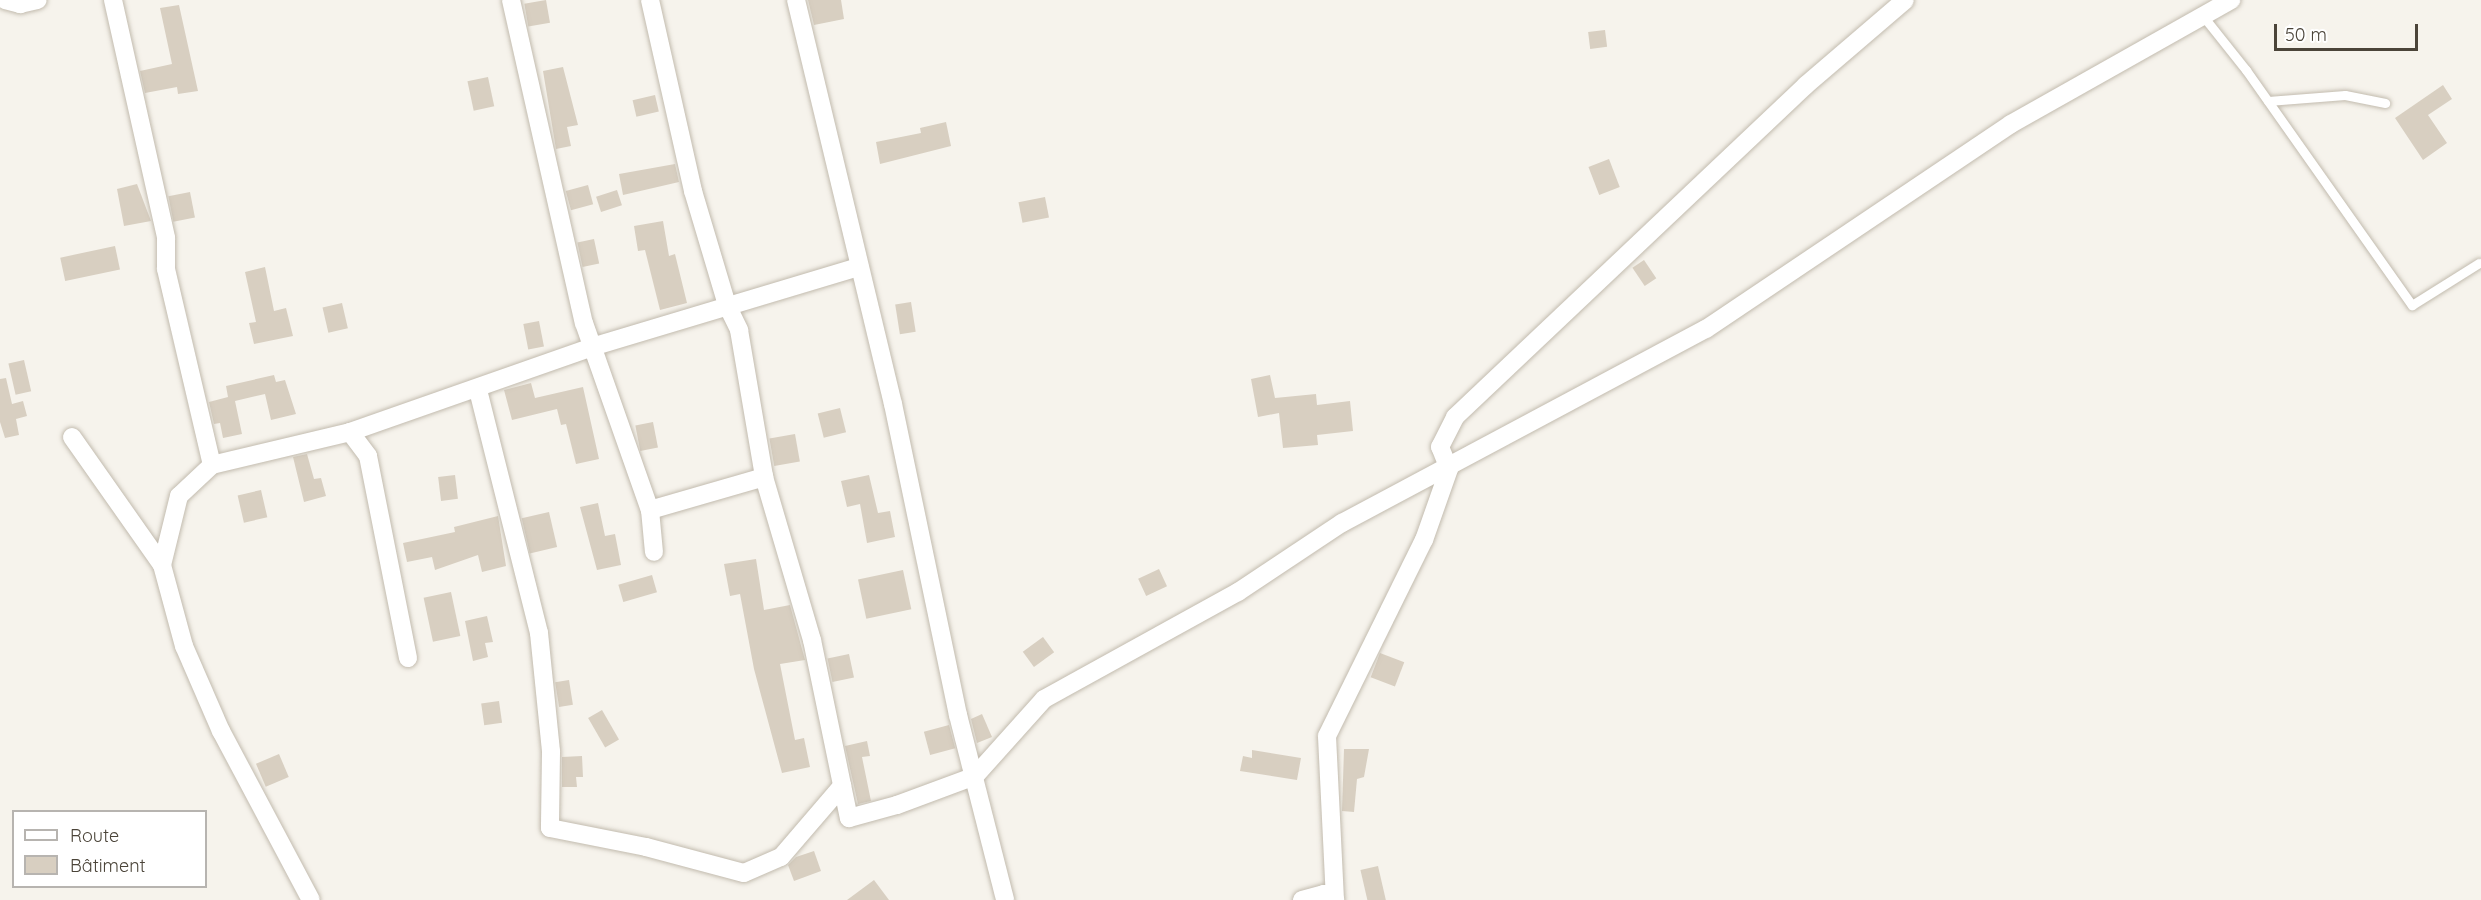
<!DOCTYPE html>
<meta charset="utf-8">
<style>
body{margin:0}
#map{position:relative;width:2481px;height:900px;overflow:hidden;background:#f6f3ec;font-family:Quicksand,sans-serif}
div>[style]{position:absolute}
.building>*{inset:0;background:#d8cfc1;transform-origin:0 0}
.roads{filter:drop-shadow(0 0 2px #c2bbae) drop-shadow(0 0 2px #c2bbae)}
.service>*{height:9px;margin:-4.5px;padding:0 4.5px;transform-origin:4.5px;border-radius:4.5px;background:#fff}
.minor>*{height:18px;margin:-9px;padding:0 9px;transform-origin:9px;border-radius:9px;background:#fff}
span{translate:-50% -50%;white-space:nowrap;text-align:center;line-height:1.15;-webkit-text-stroke:4.5px #fff;paint-order:stroke}
.legend{position:absolute;left:12px;top:810px;width:195px;height:78px;box-sizing:border-box;background:#fff;border:2px solid #b7b4b0;margin:0;padding:8px 10px;list-style:none;font-size:18px;color:#4b4439}
.legend li{display:flex;align-items:center;gap:12px;height:30px}
.legend b{width:30px;border:2px solid #b7b4b0}
.scale{position:absolute;left:2274px;top:24px;width:144px;height:27px;box-sizing:border-box;border:3px solid #4b4439;border-top:0;padding-left:8px;font-size:18px;line-height:21px;white-space:nowrap;color:#4b4439;-webkit-text-stroke:4px #fff;paint-order:stroke}
</style>
<div id="map">
<div class="building">
<i style="left:546px;top:0;width:23px;height:22px;rotate:80deg"></i>
<i style="clip-path:polygon(808px 0,841px 0,844px 19px,814px 25px)"></i>
<i style="clip-path:polygon(179px 5px,198px 91px,178px 94px,177px 87px,145px 93px,140px 71px,172px 64px,160px 8px)"></i>
<i style="left:1605px;top:30px;width:17px;height:17px;rotate:83deg"></i>
<i style="clip-path:polygon(563px 67px,578px 125px,567px 127px,571px 146px,556px 149px,543px 71px)"></i>
<i style="left:488px;top:77px;width:30px;height:21px;rotate:78deg"></i>
<i style="clip-path:polygon(2443px 85px,2452px 99px,2428px 115px,2447px 143px,2423px 160px,2395px 118px)"></i>
<i style="left:655px;top:95px;width:17px;height:23px;rotate:77deg"></i>
<i style="clip-path:polygon(946px 122px,951px 146px,880px 164px,876px 142px,921px 133px,920px 128px)"></i>
<i style="left:1609px;top:159px;width:30px;height:22px;rotate:69deg"></i>
<i style="clip-path:polygon(675px 164px,679px 182px,623px 195px,619px 174px)"></i>
<i style="clip-path:polygon(137px 184px,151px 221px,124px 226px,117px 189px)"></i>
<i style="left:588px;top:185px;width:20px;height:23px;rotate:75deg"></i>
<i style="left:617px;top:190px;width:16px;height:22px;rotate:72deg"></i>
<i style="left:190px;top:192px;width:26px;height:22px;rotate:79deg"></i>
<i style="left:1045px;top:197px;width:21px;height:27px;rotate:79deg"></i>
<i style="clip-path:polygon(663px 221px,669px 256px,675px 254px,687px 303px,660px 310px,645px 250px,638px 251px,634px 226px)"></i>
<i style="left:594px;top:239px;width:25px;height:17px;rotate:78deg"></i>
<i style="left:115px;top:246px;width:24px;height:56px;rotate:78deg"></i>
<i style="left:1644px;top:260px;width:22px;height:14px;rotate:56deg"></i>
<i style="clip-path:polygon(265px 267px,274px 311px,286px 308px,293px 336px,254px 344px,249px 323px,256px 322px,245px 272px)"></i>
<i style="left:911px;top:302px;width:30px;height:16px;rotate:81deg"></i>
<i style="left:342px;top:303px;width:26px;height:20px;rotate:77deg"></i>
<i style="left:539px;top:321px;width:26px;height:16px;rotate:79deg"></i>
<i style="left:24px;top:360px;width:32px;height:16px;rotate:77deg"></i>
<i style="clip-path:polygon(274px 375px,276px 382px,285px 380px,296px 414px,271px 420px,265px 394px,235px 401px,242px 434px,223px 438px,220px 423px,214px 424px,209px 402px,228px 397px,226px 386px)"></i>
<i style="clip-path:polygon(1270px 375px,1275px 398px,1316px 394px,1317px 405px,1350px 401px,1353px 431px,1317px 435px,1318px 445px,1283px 448px,1279px 413px,1258px 417px,1251px 379px)"></i>
<i style="clip-path:polygon(6px 378px,12px 404px,23px 401px,27px 416px,16px 419px,19px 435px,5px 438px,0 422px,0 379px)"></i>
<i style="clip-path:polygon(531px 383px,535px 398px,583px 387px,599px 459px,576px 464px,566px 424px,561px 425px,557px 409px,512px 420px,504px 390px)"></i>
<i style="left:840px;top:408px;width:25px;height:23px;rotate:76deg"></i>
<i style="left:653px;top:422px;width:26px;height:18px;rotate:79deg"></i>
<i style="left:795px;top:434px;width:28px;height:26px;rotate:80deg"></i>
<i style="clip-path:polygon(307px 454px,314px 479px,321px 478px,326px 496px,304px 502px,293px 457px)"></i>
<i style="left:455px;top:475px;width:24px;height:17px;rotate:83deg"></i>
<i style="clip-path:polygon(869px 475px,878px 513px,890px 511px,895px 537px,867px 543px,860px 504px,847px 507px,841px 481px)"></i>
<i style="left:261px;top:490px;width:28px;height:24px;rotate:77deg"></i>
<i style="clip-path:polygon(598px 503px,605px 536px,615px 534px,621px 565px,597px 570px,580px 507px)"></i>
<i style="left:549px;top:512px;width:36px;height:28px;rotate:77deg"></i>
<i style="clip-path:polygon(498px 516px,506px 566px,482px 572px,478px 555px,435px 570px,432px 557px,407px 562px,403px 543px,455px 532px,454px 527px)"></i>
<i style="clip-path:polygon(756px 559px,764px 610px,790px 605px,805px 660px,780px 664px,795px 740px,804px 738px,810px 767px,782px 773px,754px 669px,740px 594px,730px 596px,724px 564px)"></i>
<i style="left:1159px;top:569px;width:19px;height:23px;rotate:65deg"></i>
<i style="left:903px;top:570px;width:40px;height:46px;rotate:78deg"></i>
<i style="left:652px;top:575px;width:18px;height:35px;rotate:74deg"></i>
<i style="left:451px;top:592px;width:45px;height:28px;rotate:78deg"></i>
<i style="clip-path:polygon(487px 616px,493px 642px,485px 643px,488px 657px,473px 661px,465px 621px)"></i>
<i style="left:1043px;top:637px;width:19px;height:25px;rotate:54deg"></i>
<i style="left:1380px;top:653px;width:26px;height:26px;rotate:21deg"></i>
<i style="left:849px;top:654px;width:24px;height:22px;rotate:78deg"></i>
<i style="left:569px;top:680px;width:25px;height:14px;rotate:81deg"></i>
<i style="left:499px;top:701px;width:22px;height:18px;rotate:82deg"></i>
<i style="left:602px;top:710px;width:34px;height:16px;rotate:60deg"></i>
<i style="clip-path:polygon(982px 714px,992px 737px,977px 743px,971px 719px)"></i>
<i style="left:949px;top:725px;width:24px;height:26px;rotate:75deg"></i>
<i style="clip-path:polygon(867px 741px,870px 756px,862px 757px,871px 801px,858px 804px,845px 746px)"></i>
<i style="clip-path:polygon(1344px 749px,1369px 749px,1364px 777px,1357px 779px,1354px 812px,1342px 811px)"></i>
<i style="clip-path:polygon(1252px 750px,1301px 758px,1297px 780px,1240px 771px,1243px 756px,1252px 758px)"></i>
<i style="left:279px;top:754px;width:25px;height:25px;rotate:67deg"></i>
<i style="clip-path:polygon(582px 756px,583px 777px,576px 777px,577px 787px,562px 787px,562px 757px)"></i>
<i style="clip-path:polygon(814px 851px,821px 871px,794px 881px,788px 865px,796px 857px)"></i>
<i style="left:1378px;top:866px;width:35px;height:18px;rotate:77deg"></i>
<i style="clip-path:polygon(874px 880px,889px 900px,847px 900px)"></i>
</div>
<div class="roads">
<div class="service">
<i style="left:2203px;top:16px;width:69px;rotate:51.5deg"></i>
<i style="left:2246px;top:70px;width:288px;rotate:54.8deg"></i>
<i style="left:2412px;top:305px;width:79px;rotate:-32.1deg"></i>
<i style="left:2268px;top:101px;width:77px;rotate:-4.5deg"></i>
<i style="left:2345px;top:95px;width:41px;rotate:11.3deg"></i>
</div>
<div class="minor">
<i style="left:5px;top:0;width:16px;rotate:15deg"></i>
<i style="left:20px;top:4px;width:18px;rotate:-13deg"></i>
<i style="left:113px;top:0;width:244px;rotate:77.4deg"></i>
<i style="left:166px;top:238px;width:31px;rotate:90deg"></i>
<i style="left:166px;top:269px;width:201px;rotate:76.8deg"></i>
<i style="left:511px;top:0;width:331px;rotate:77.3deg"></i>
<i style="left:584px;top:323px;width:198px;rotate:70.6deg"></i>
<i style="left:650px;top:510px;width:42px;rotate:84.6deg"></i>
<i style="left:650px;top:0;width:196px;rotate:77.3deg"></i>
<i style="left:693px;top:191px;width:119px;rotate:73.4deg"></i>
<i style="left:727px;top:305px;width:28px;rotate:64deg"></i>
<i style="left:739px;top:330px;width:149px;rotate:80.3deg"></i>
<i style="left:796px;top:0;width:415px;rotate:76.5deg"></i>
<i style="left:893px;top:404px;width:318px;rotate:78.2deg"></i>
<i style="left:958px;top:715px;width:191px;rotate:75.7deg"></i>
<i style="left:478px;top:390px;width:251px;rotate:75.9deg"></i>
<i style="left:539px;top:633px;width:120px;rotate:84.2deg"></i>
<i style="left:551px;top:752px;width:76px;rotate:90.8deg"></i>
<i style="left:550px;top:828px;width:98px;rotate:11.2deg"></i>
<i style="left:646px;top:847px;width:101px;rotate:14.9deg"></i>
<i style="left:744px;top:873px;width:40px;rotate:-23.4deg"></i>
<i style="left:781px;top:857px;width:94px;rotate:-49.3deg"></i>
<i style="left:350px;top:432px;width:30px;rotate:53deg"></i>
<i style="left:368px;top:456px;width:206px;rotate:78.8deg"></i>
<i style="left:72px;top:437px;width:156px;rotate:54.9deg"></i>
<i style="left:162px;top:565px;width:84px;rotate:74.8deg"></i>
<i style="left:184px;top:646px;width:93px;rotate:66.5deg"></i>
<i style="left:221px;top:731px;width:191px;rotate:62deg"></i>
<i style="left:650px;top:510px;width:119px;rotate:-16.1deg"></i>
<i style="left:764px;top:477px;width:170px;rotate:73.6deg"></i>
<i style="left:812px;top:640px;width:182px;rotate:78.3deg"></i>
<i style="left:849px;top:818px;width:50px;rotate:-15.2deg"></i>
<i style="left:897px;top:805px;width:83px;rotate:-20.4deg"></i>
<i style="left:975px;top:776px;width:103px;rotate:-48.1deg"></i>
<i style="left:1044px;top:699px;width:222px;rotate:-28.9deg"></i>
<i style="left:1238px;top:592px;width:125px;rotate:-33.6deg"></i>
<i style="left:1342px;top:523px;width:412px;rotate:-28.1deg"></i>
<i style="left:1706px;top:329px;width:367px;rotate:-33.9deg"></i>
<i style="left:2011px;top:124px;width:253px;rotate:-29.4deg"></i>
<i style="left:162px;top:565px;width:71px;rotate:-76.2deg"></i>
<i style="left:179px;top:496px;width:45px;rotate:-43.2deg"></i>
<i style="left:212px;top:465px;width:142px;rotate:-13.4deg"></i>
<i style="left:350px;top:432px;width:260px;rotate:-19.3deg"></i>
<i style="left:595px;top:346px;width:276px;rotate:-16.7deg"></i>
<i style="left:1302px;top:900px;width:23px;rotate:-15deg"></i>
<i style="left:1324px;top:894px;width:13px;rotate:29deg"></i>
<i style="left:1335px;top:900px;width:164px;rotate:-92.8deg"></i>
<i style="left:1327px;top:736px;width:219px;rotate:-63.7deg"></i>
<i style="left:1424px;top:540px;width:75px;rotate:-70.6deg"></i>
<i style="left:1449px;top:469px;width:24px;rotate:-112deg"></i>
<i style="left:1440px;top:447px;width:34px;rotate:-63deg"></i>
<i style="left:1455px;top:417px;width:483px;rotate:-43.4deg"></i>
<i style="left:1806px;top:85px;width:130px;rotate:-40.6deg"></i>
</div>
</div>
<ul class="legend">
<li><b style="height:8px;background:#fff"></b>Route</li>
<li><b style="height:16px;background:#d8cfc1"></b>Bâtiment</li>
</ul>
<div class="scale">50 m</div>
</div>
